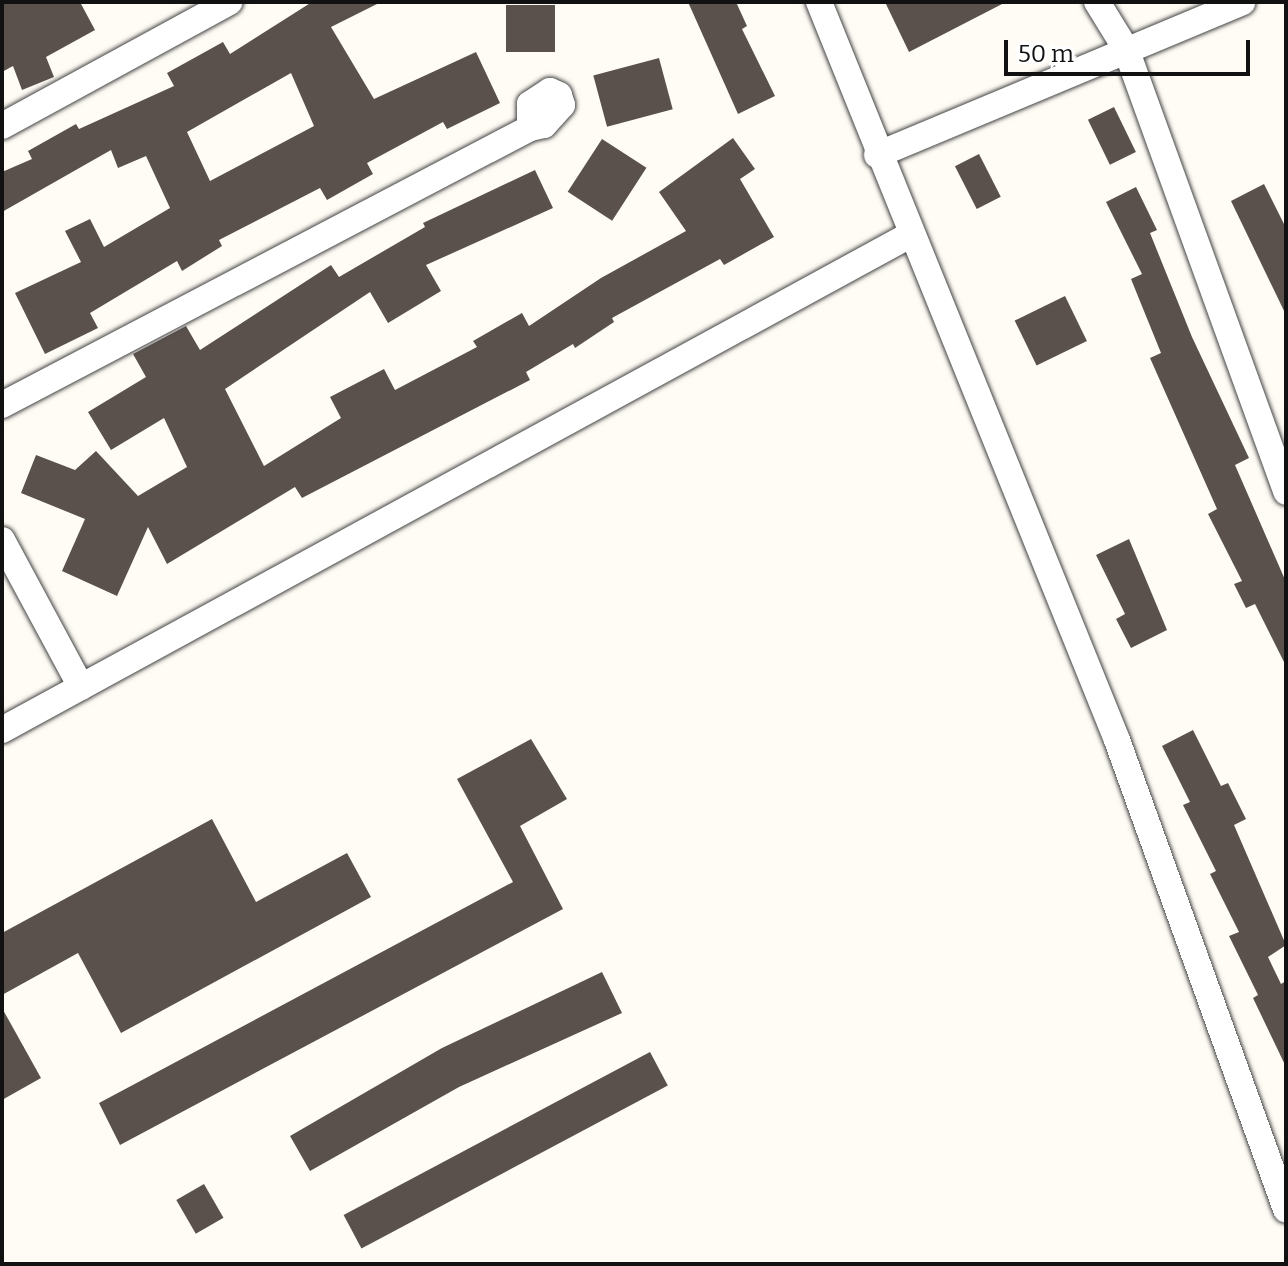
<!DOCTYPE html>
<style>
body{margin:0}
#map{position:relative;width:1288px;height:1266px;overflow:hidden;background:#fffcf5;font-family:Bitter,serif}
div>[style]{position:absolute}
.building>*{inset:0;background:#5a514d;transform-origin:0 0}
.roads{filter:drop-shadow(0 0 2px #444) drop-shadow(0 0 2px #444)}
.minor>*{height:26px;margin:-13px;padding:0 13px;transform-origin:13px;border-radius:13px;background:#fff}
span{translate:-50% -50%;white-space:nowrap;text-align:center;line-height:1.15;-webkit-text-stroke:8px #fff;paint-order:stroke}
.frame{position:absolute;inset:0;border:4px solid #111;pointer-events:none}
.scale{position:absolute;left:1004px;top:40px;width:246px;height:36px;box-sizing:border-box;border:4px solid #111;border-top:0;padding-left:10px;font-size:24px;line-height:28px;white-space:nowrap;color:#111;-webkit-text-stroke:6px #fff;paint-order:stroke}
</style>
<div id="map">
<div class="building">
<i style="clip-path:polygon(2px 2px,80px 2px,95px 30px,46px 57px,54px 77px,22px 90px,13px 66px,2px 72px)"></i>
<i style="clip-path:polygon(evenodd,312px 2px,381px 2px,331px 27px,374px 99px,476px 52px,500px 103px,447px 129px,443px 122px,367px 163px,373px 174px,327px 200px,320px 188px,219px 240px,222px 246px,182px 271px,177px 261px,90px 313px,98px 328px,45px 354px,15px 293px,81px 262px,65px 231px,90px 219px,104px 247px,170px 208px,146px 156px,118px 168px,111px 150px,2px 212px,2px 172px,32px 159px,28px 151px,76px 124px,79px 129px,174px 86px,167px 73px,223px 42px,230px 54px,312px 2px,291px 73px,314px 126px,210px 181px,187px 132px,291px 73px)"></i>
<i style="clip-path:polygon(688px 2px,736px 2px,747px 26px,742px 29px,775px 96px,738px 114px)"></i>
<i style="clip-path:polygon(885px 2px,1006px 2px,909px 52px)"></i>
<i style="left:555px;top:5px;width:47px;height:49px;rotate:90deg"></i>
<i style="left:659px;top:58px;width:53px;height:68px;rotate:75deg"></i>
<i style="left:1114px;top:107px;width:50px;height:29px;rotate:64deg"></i>
<i style="clip-path:polygon(733px 138px,755px 169px,740px 179px,774px 237px,724px 265px,720px 259px,612px 318px,614px 322px,575px 348px,573px 344px,526px 372px,530px 380px,302px 498px,295px 487px,167px 564px,148px 527px,117px 596px,62px 571px,85px 519px,21px 493px,36px 455px,75px 470px,96px 451px,138px 496px,187px 467px,164px 418px,111px 450px,88px 412px,146px 377px,133px 354px,186px 326px,200px 350px,331px 265px,339px 277px,425px 227px,423px 223px,535px 170px,553px 208px,426px 265px,441px 291px,388px 323px,370px 292px,225px 389px,264px 466px,341px 418px,330px 397px,384px 369px,395px 390px,477px 347px,473px 341px,522px 313px,529px 326px,601px 278px,686px 231px,659px 192px)"></i>
<i style="left:602px;top:139px;width:53px;height:63px;rotate:33deg"></i>
<i style="left:979px;top:154px;width:48px;height:27px;rotate:63deg"></i>
<i style="clip-path:polygon(1264px 184px,1286px 228px,1286px 315px,1231px 201px)"></i>
<i style="clip-path:polygon(1136px 187px,1157px 230px,1150px 233px,1192px 337px,1249px 458px,1235px 465px,1286px 582px,1286px 666px,1255px 604px,1246px 608px,1234px 584px,1242px 581px,1208px 514px,1217px 509px,1150px 358px,1161px 353px,1131px 279px,1142px 274px,1106px 202px)"></i>
<i style="left:1065px;top:296px;width:50px;height:56px;rotate:64deg"></i>
<i style="clip-path:polygon(1129px 539px,1167px 630px,1131px 648px,1116px 619px,1125px 614px,1096px 555px)"></i>
<i style="clip-path:polygon(1193px 730px,1221px 786px,1228px 783px,1246px 819px,1234px 825px,1286px 945px,1268px 957px,1281px 984px,1286px 981px,1286px 1067px,1253px 998px,1258px 995px,1229px 936px,1239px 932px,1210px 874px,1216px 871px,1183px 805px,1190px 802px,1162px 746px)"></i>
<i style="clip-path:polygon(531px 739px,567px 799px,520px 826px,563px 909px,120px 1145px,99px 1103px,513px 882px,457px 779px)"></i>
<i style="clip-path:polygon(212px 819px,256px 902px,347px 853px,371px 897px,121px 1033px,78px 953px,2px 995px,2px 933px)"></i>
<i style="clip-path:polygon(602px 972px,622px 1013px,459px 1087px,310px 1171px,290px 1136px,442px 1048px)"></i>
<i style="clip-path:polygon(2px 1008px,41px 1078px,2px 1100px)"></i>
<i style="left:650px;top:1052px;width:38px;height:347px;rotate:62deg"></i>
<i style="left:204px;top:1184px;width:39px;height:32px;rotate:60deg"></i>
</div>
<div class="roads">
<div class="minor">
<i style="left:819px;top:2px;width:796px;rotate:68.01deg"></i>
<i style="left:1117px;top:740px;width:499px;rotate:70.2deg"></i>
<i style="left:1097px;top:2px;width:55px;rotate:58.3deg"></i>
<i style="left:1126px;top:49px;width:471px;rotate:70.1deg"></i>
<i style="left:2px;top:126px;width:259px;rotate:-28.6deg"></i>
<i style="left:877px;top:155px;width:396px;rotate:-22.7deg"></i>
<i style="left:2px;top:405px;width:596px;rotate:-27.68deg"></i>
<i style="left:530px;top:128px;width:14px;rotate:-12deg"></i>
<i style="left:544px;top:125px;width:27px;rotate:-48deg"></i>
<i style="left:562px;top:105px;width:10px;rotate:-107deg"></i>
<i style="left:559px;top:95px;width:10px;rotate:-156deg"></i>
<i style="left:550px;top:91px;width:24px;rotate:147deg"></i>
<i style="left:530px;top:104px;width:24px;rotate:90deg"></i>
<i style="left:2px;top:540px;width:167px;rotate:61.7deg"></i>
<i style="left:2px;top:730px;width:1034px;rotate:-28.6deg"></i>
</div>
</div>
<div class="frame"></div>
<div class="scale">50 m</div>
</div>
